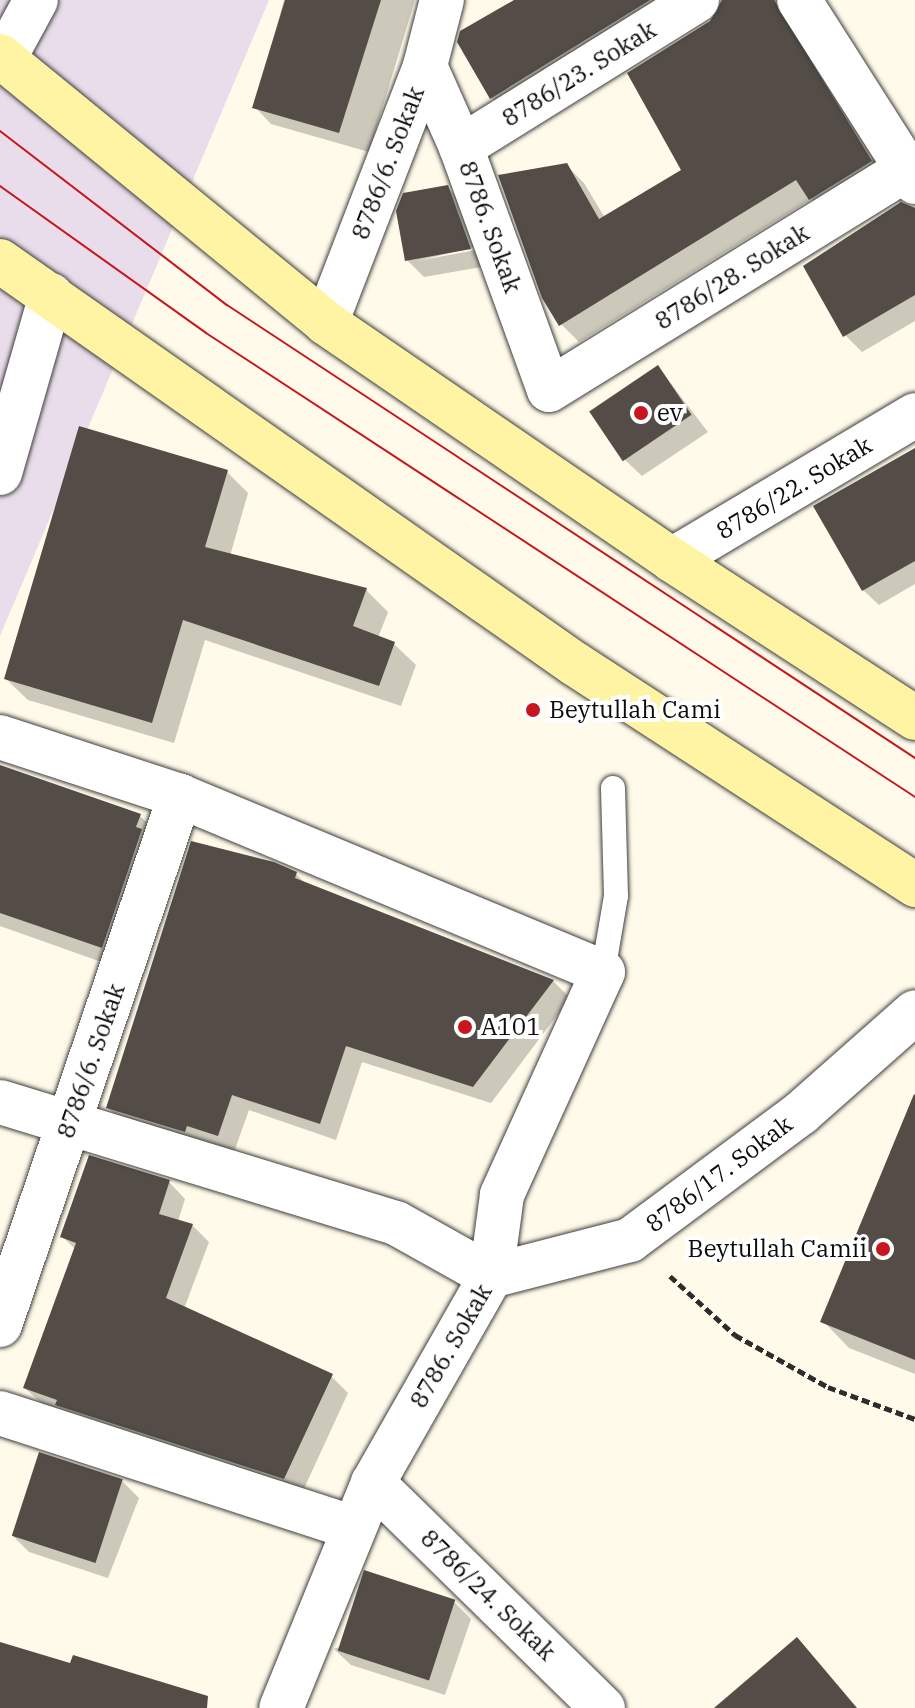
<!DOCTYPE html>
<style>
body{margin:0}
#map{position:relative;width:915px;height:1708px;overflow:hidden;background:#fffae9;font-family:"IBM Plex Serif",serif}
div>[style]{position:absolute}
.industrial>*{inset:0;background:#eaddeb}
.shadow>*{inset:0;background:#0003}
.building>*{inset:0;background:#544c46;transform-origin:0 0}
.path>*{height:5px;margin-top:-2.5px;transform-origin:0;background:repeating-linear-gradient(90deg,#2d2d2d 0 8px,transparent 0 12px)}
.roads{filter:drop-shadow(0 0 2px #3e3e3e) drop-shadow(0 0 2px #3e3e3e)}
.lane>*{height:24px;margin:-12px;padding:0 12px;transform-origin:12px;border-radius:12px;background:#fff}
.street>*{height:44px;margin:-22px;padding:0 22px;transform-origin:22px;border-radius:22px;background:#fff}
.secondary>*{height:44px;margin:-22px;padding:0 22px;transform-origin:22px;border-radius:22px;background:#fff4a4}
.tram>*{height:2px;margin:-1px;padding:0 1px;transform-origin:1px;border-radius:1px;background:#c81620}
.dots>*{width:22px;height:22px;translate:-50% -50%;box-sizing:border-box;border:4px solid #fff;border-radius:50%}
span{translate:-50% -50%;white-space:nowrap;text-align:center;line-height:1.15;-webkit-text-stroke:8px #fff;paint-order:stroke}
.street-label{font-size:24px;color:#0b0b0b}
.poi-label{font-size:24px;color:#0b0b0b}
.left{translate:0 -50%;text-align:left}
.right{translate:-100% -50%;text-align:right}
</style>
<div id="map">
<div class="industrial">
<i style="clip-path:polygon(0 0,269px 0,0 636px)"></i>
</div>
<div class="shadow">
<i style="clip-path:polygon(284px 0,415px 0,369px 152px,271px 124px,255px 107px)"></i>
<i style="clip-path:polygon(518px 0,696px 0,510px 116px,492px 98px,459px 42px)"></i>
<i style="clip-path:polygon(724px 0,786px 0,888px 180px,829px 217px,811px 199px,579px 342px,561px 324px,566px 165px,584px 183px,605px 218px,684px 170px,712px 23px)"></i>
<i style="clip-path:polygon(447px 187px,464px 204px,479px 246px,417px 261px,481px 249px,487px 266px,424px 277px,407px 260px)"></i>
<i style="clip-path:polygon(901px 204px,915px 207px,915px 321px,862px 352px,845px 335px)"></i>
<i style="clip-path:polygon(658px 367px,708px 432px,642px 476px,625px 460px)"></i>
<i style="clip-path:polygon(915px 449px,915px 584px,879px 605px,863px 590px,816px 507px)"></i>
<i style="clip-path:polygon(227px 472px,248px 493px,230px 556px,366px 590px,388px 612px,378px 638px,394px 644px,416px 665px,401px 706px,205px 640px,174px 743px,28px 700px,6px 679px)"></i>
<i style="clip-path:polygon(0 767px,140px 816px,163px 838px,124px 970px,0 926px)"></i>
<i style="clip-path:polygon(296px 874px,307px 885px,553px 981px,570px 998px,491px 1103px,362px 1062px,336px 1140px,249px 1110px,234px 1152px,204px 1141px,202px 1148px,125px 1124px,108px 1108px)"></i>
<i style="clip-path:polygon(915px 1179px,915px 1374px,849px 1348px,823px 1321px)"></i>
<i style="clip-path:polygon(169px 1182px,185px 1199px,178px 1221px,192px 1225px,209px 1242px,184px 1309px,331px 1376px,348px 1393px,301px 1495px,42px 1404px,25px 1388px,76px 1250px,62px 1236px)"></i>
<i style="clip-path:polygon(122px 1481px,139px 1498px,108px 1578px,29px 1552px,12px 1535px)"></i>
<i style="clip-path:polygon(454px 1602px,471px 1619px,445px 1695px,351px 1665px,334px 1649px)"></i>
</div>
<div class="building">
<i style="clip-path:polygon(285px 0,381px 0,339px 133px,252px 108px)"></i>
<i style="clip-path:polygon(514px 0,650px 0,490px 99px,457px 42px,460px 31px)"></i>
<i style="clip-path:polygon(722px 0,774px 0,872px 161px,809px 200px,796px 180px,559px 326px,542px 298px,498px 175px,567px 163px,599px 219px,681px 170px,627px 73px,710px 21px)"></i>
<i style="clip-path:polygon(448px 185px,471px 249px,405px 261px,396px 211px,403px 193px)"></i>
<i style="clip-path:polygon(901px 202px,915px 208px,915px 295px,843px 337px,803px 266px)"></i>
<i style="left:658px;top:365px;width:60px;height:83px;rotate:56deg"></i>
<i style="clip-path:polygon(79px 426px,228px 470px,205px 547px,367px 588px,353px 626px,395px 642px,379px 686px,183px 620px,152px 723px,4px 679px)"></i>
<i style="clip-path:polygon(915px 448px,915px 561px,862px 591px,813px 506px)"></i>
<i style="clip-path:polygon(0 765px,141px 814px,136px 827px,142px 829px,102px 948px,0 913px)"></i>
<i style="clip-path:polygon(191px 841px,274px 862px,297px 872px,295px 878px,554px 980px,473px 1087px,346px 1046px,320px 1124px,232px 1095px,218px 1136px,187px 1126px,185px 1132px,106px 1108px)"></i>
<i style="clip-path:polygon(914px 1094px,915px 1095px,915px 1360px,820px 1322px)"></i>
<i style="clip-path:polygon(89px 1155px,170px 1180px,159px 1214px,193px 1224px,166px 1298px,333px 1374px,284px 1479px,55px 1405px,57px 1400px,23px 1388px,76px 1243px,60px 1237px)"></i>
<i style="left:39px;top:1452px;width:88px;height:88px;rotate:18deg"></i>
<i style="left:364px;top:1570px;width:96px;height:85px;rotate:18deg"></i>
<i style="clip-path:polygon(797px 1637px,857px 1708px,714px 1708px)"></i>
<i style="clip-path:polygon(0 1642px,70px 1663px,73px 1655px,208px 1696px,207px 1708px,0 1708px)"></i>
</div>
<div class="path">
<i style="left:670px;top:1276px;width:88px;rotate:42.2deg"></i>
<i style="left:735px;top:1335px;width:107px;rotate:29.2deg"></i>
<i style="left:828px;top:1387px;width:93px;rotate:20.2deg"></i>
</div>
<div class="roads">
<div class="lane">
<i style="left:603px;top:972px;width:77px;rotate:-80.3deg"></i>
<i style="left:616px;top:896px;width:108px;rotate:-91.6deg"></i>
</div>
<div class="street">
<i style="left:799px;top:0;width:216px;rotate:57.5deg"></i>
<i style="left:4px;top:59px;width:67px;rotate:-61.5deg"></i>
<i style="left:425px;top:66px;width:89px;rotate:66deg"></i>
<i style="left:461px;top:147px;width:258px;rotate:70.1deg"></i>
<i style="left:549px;top:390px;width:430px;rotate:-31.7deg"></i>
<i style="left:461px;top:147px;width:278px;rotate:-31.9deg"></i>
<i style="left:326px;top:323px;width:275px;rotate:-68.9deg"></i>
<i style="left:425px;top:66px;width:68px;rotate:-75.6deg"></i>
<i style="left:0;top:473px;width:185px;rotate:-74deg"></i>
<i style="left:672px;top:560px;width:283px;rotate:-30.8deg"></i>
<i style="left:0;top:737px;width:189px;rotate:18.1deg"></i>
<i style="left:180px;top:796px;width:458px;rotate:22.6deg"></i>
<i style="left:603px;top:972px;width:245px;rotate:114.4deg"></i>
<i style="left:502px;top:1195px;width:82px;rotate:97.7deg"></i>
<i style="left:491px;top:1276px;width:238px;rotate:119.7deg"></i>
<i style="left:373px;top:1483px;width:243px;rotate:112.2deg"></i>
<i style="left:0;top:1102px;width:414px;rotate:17deg"></i>
<i style="left:396px;top:1223px;width:109px;rotate:29.2deg"></i>
<i style="left:491px;top:1276px;width:144px;rotate:-14.5deg"></i>
<i style="left:630px;top:1240px;width:213px;rotate:-36.6deg"></i>
<i style="left:801px;top:1113px;width:152px;rotate:-41.5deg"></i>
<i style="left:0;top:1325px;width:559px;rotate:-71.21deg"></i>
<i style="left:0;top:1413px;width:372px;rotate:18deg"></i>
<i style="left:373px;top:1483px;width:322px;rotate:44.4deg"></i>
</div>
<div class="secondary">
<i style="left:0;top:56px;width:421px;rotate:39.3deg"></i>
<i style="left:326px;top:323px;width:419px;rotate:34.4deg"></i>
<i style="left:672px;top:560px;width:290px;rotate:33deg"></i>
<i style="left:0;top:261px;width:702px;rotate:35.03deg"></i>
<i style="left:575px;top:664px;width:406px;rotate:33deg"></i>
</div>
</div>
<div class="tram">
<i style="left:0;top:131px;width:286px;rotate:37.5deg"></i>
<i style="left:227px;top:305px;width:824px;rotate:33.36deg"></i>
<i style="left:0;top:186px;width:253px;rotate:35.5deg"></i>
<i style="left:206px;top:333px;width:847px;rotate:33.2deg"></i>
</div>
<div class="dots">
<i style="left:641px;top:413px;background:#c81620"></i>
<i style="left:533px;top:710px;background:#c81620"></i>
<i style="left:465px;top:1027px;background:#c81620"></i>
<i style="left:883px;top:1249px;background:#c81620"></i>
</div>
<div class="street-label">
<span style="left:579px;top:74px;rotate:-32deg">8786/23. Sokak</span>
<span style="left:388px;top:163px;rotate:-69deg">8786/6. Sokak</span>
<span style="left:490px;top:227px;rotate:70deg">8786. Sokak</span>
<span style="left:732px;top:277px;rotate:-32deg">8786/28. Sokak</span>
<span style="left:794px;top:488px;rotate:-31deg">8786/22. Sokak</span>
<span style="left:91px;top:1061px;rotate:-71deg">8786/6. Sokak</span>
<span style="left:719px;top:1174px;rotate:-37deg">8786/17. Sokak</span>
<span style="left:451px;top:1346px;rotate:-60deg">8786. Sokak</span>
<span style="left:488px;top:1595px;rotate:44deg">8786/24. Sokak</span>
</div>
<div class="poi-label">
<span class="left" style="left:657px;top:413px">ev</span>
<span class="left" style="left:549px;top:710px">Beytullah Cami</span>
<span class="left" style="left:481px;top:1027px">A101</span>
<span class="right" style="left:867px;top:1249px">Beytullah Camii</span>
</div>
</div>
